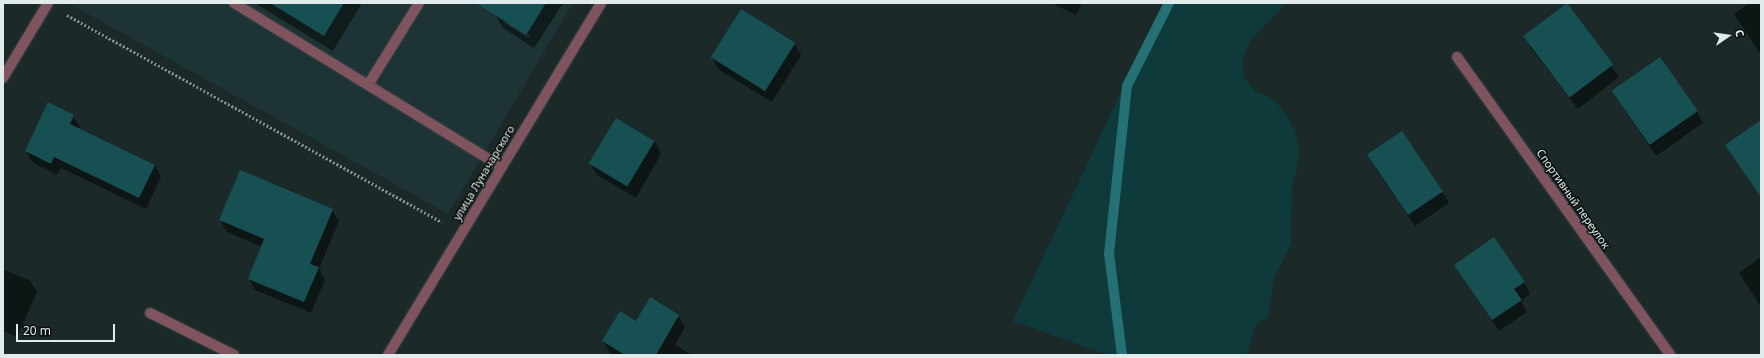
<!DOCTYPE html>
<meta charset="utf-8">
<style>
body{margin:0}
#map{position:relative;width:1764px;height:358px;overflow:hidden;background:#1c2929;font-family:"Noto Sans",sans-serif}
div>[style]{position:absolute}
.built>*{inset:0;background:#1e3335}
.green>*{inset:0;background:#0e3a3c}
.shadow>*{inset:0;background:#0007}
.stream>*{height:10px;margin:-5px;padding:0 5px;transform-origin:5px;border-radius:5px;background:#257074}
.building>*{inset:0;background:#175053;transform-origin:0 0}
.path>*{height:2.5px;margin-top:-1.25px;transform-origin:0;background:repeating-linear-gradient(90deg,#838e8e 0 2px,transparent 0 4px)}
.roads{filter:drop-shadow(0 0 1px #384444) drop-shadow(0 0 1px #384444)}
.lane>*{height:10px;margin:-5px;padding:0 5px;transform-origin:5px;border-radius:5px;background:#7f545e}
.street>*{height:10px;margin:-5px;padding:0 5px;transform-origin:5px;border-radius:5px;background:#7f545e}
span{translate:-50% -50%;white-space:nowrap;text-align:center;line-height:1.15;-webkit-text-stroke:3px #0b1010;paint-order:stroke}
.street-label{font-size:11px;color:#e2ebeb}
.frame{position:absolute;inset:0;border:4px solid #e2ebeb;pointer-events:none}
.north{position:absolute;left:1708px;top:16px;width:40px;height:40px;-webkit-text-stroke:3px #0b1010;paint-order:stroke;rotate:77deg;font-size:11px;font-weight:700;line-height:16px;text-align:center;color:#e2ebeb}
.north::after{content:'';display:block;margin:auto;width:14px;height:18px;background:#e2ebeb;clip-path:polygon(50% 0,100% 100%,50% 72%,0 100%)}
.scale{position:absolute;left:16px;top:324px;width:99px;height:18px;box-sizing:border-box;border:2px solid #e2ebeb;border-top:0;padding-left:5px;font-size:12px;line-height:14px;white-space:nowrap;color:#e2ebeb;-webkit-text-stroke:3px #0b1010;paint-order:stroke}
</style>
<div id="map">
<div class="built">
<i style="clip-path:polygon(68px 3px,573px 3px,448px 214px)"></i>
</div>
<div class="green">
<i style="clip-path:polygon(1163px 3px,1286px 3px,1250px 41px,1243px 58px,1244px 78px,1256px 92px,1273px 99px,1286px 114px,1295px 131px,1299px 150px,1297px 168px,1292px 186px,1291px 244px,1274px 278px,1268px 317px,1256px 324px,1247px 355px,1108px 355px,1013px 321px)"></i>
</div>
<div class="shadow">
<i style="clip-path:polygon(255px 3px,362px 3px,333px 51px)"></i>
<i style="clip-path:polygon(evenodd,502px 3px,563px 3px,534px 48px,503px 28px,495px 14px,502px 3px,505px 20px,530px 36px,529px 38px,505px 23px,505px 20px)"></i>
<i style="clip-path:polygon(1051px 3px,1082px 3px,1076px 15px)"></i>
<i style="clip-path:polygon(1749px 3px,1761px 3px,1761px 55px,1734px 14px)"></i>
<i style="clip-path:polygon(1566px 4px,1619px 77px,1578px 109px,1531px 48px,1524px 36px)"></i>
<i style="clip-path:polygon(794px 43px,801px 55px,772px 102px,719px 70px,712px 58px)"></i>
<i style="clip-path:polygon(1612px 91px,1697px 111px,1703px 123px,1656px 156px)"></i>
<i style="clip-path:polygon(73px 116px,80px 127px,79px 129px,155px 165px,161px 177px,146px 209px,61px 168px,57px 175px,33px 163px,26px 151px)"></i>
<i style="clip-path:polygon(616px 120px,655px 142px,661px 154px,636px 198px,597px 175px,591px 164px)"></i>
<i style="clip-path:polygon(1375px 167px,1442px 192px,1449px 203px,1415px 226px)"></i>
<i style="clip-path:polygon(332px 210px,339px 221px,319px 269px,325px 280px,311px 313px,255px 290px,249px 279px,262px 247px,227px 232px,220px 220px)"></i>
<i style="clip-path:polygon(1761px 257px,1761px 307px,1739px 273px)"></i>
<i style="clip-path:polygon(3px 269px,30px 281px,37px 292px,17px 337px,3px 331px)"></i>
<i style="clip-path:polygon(1462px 276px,1524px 282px,1530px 294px,1521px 301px,1527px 312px,1499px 331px)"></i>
<i style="clip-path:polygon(678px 316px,685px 327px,675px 345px,692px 355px,614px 355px,610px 353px,603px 341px)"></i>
</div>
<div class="stream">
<i style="left:1122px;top:355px;width:102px;rotate:-97.3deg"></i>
<i style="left:1109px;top:254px;width:169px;rotate:-83.9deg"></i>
<i style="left:1127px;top:86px;width:93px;rotate:-63.2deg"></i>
</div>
<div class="building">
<i style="clip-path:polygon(270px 3px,344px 3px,324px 36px)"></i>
<i style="clip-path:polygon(476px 3px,546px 3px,526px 35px)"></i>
<i style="left:1567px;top:3px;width:77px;height:55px;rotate:53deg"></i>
<i style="left:741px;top:9px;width:64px;height:57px;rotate:32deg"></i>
<i style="left:1660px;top:57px;width:66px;height:59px;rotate:55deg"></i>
<i style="clip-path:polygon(48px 102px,74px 115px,70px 124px,155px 165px,139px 198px,54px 157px,51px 164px,25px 151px)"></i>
<i style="left:616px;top:118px;width:45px;height:53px;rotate:31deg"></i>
<i style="clip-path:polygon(1761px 120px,1761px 197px,1725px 145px)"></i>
<i style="left:1402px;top:131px;width:73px;height:42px;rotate:56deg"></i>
<i style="clip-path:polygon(240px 170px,333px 209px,310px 264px,319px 267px,304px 302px,248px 279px,264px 239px,219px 220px)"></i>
<i style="clip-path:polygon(1494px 237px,1525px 282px,1514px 289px,1522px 300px,1492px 320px,1454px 265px)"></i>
<i style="clip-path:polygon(650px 297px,679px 315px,656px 355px,625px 355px,602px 341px,620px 311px,636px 321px)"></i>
</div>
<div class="path">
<i style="left:67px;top:15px;width:428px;rotate:28.9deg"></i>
</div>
<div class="roads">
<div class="lane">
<i style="left:234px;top:3px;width:314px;rotate:31.5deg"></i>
<i style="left:368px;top:85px;width:97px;rotate:-58.1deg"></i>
<i style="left:150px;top:313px;width:94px;rotate:26.6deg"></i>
</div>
<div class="street">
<i style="left:1457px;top:57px;width:366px;rotate:54.4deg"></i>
<i style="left:3px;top:78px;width:87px;rotate:-59deg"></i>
<i style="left:388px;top:355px;width:411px;rotate:-58.8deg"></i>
</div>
</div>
<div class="street-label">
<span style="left:484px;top:173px;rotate:-59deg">улица Луначарского</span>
<span style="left:1573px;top:199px;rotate:55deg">Спортивный переулок</span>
</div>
<div class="frame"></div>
<div class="north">С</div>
<div class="scale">20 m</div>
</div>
